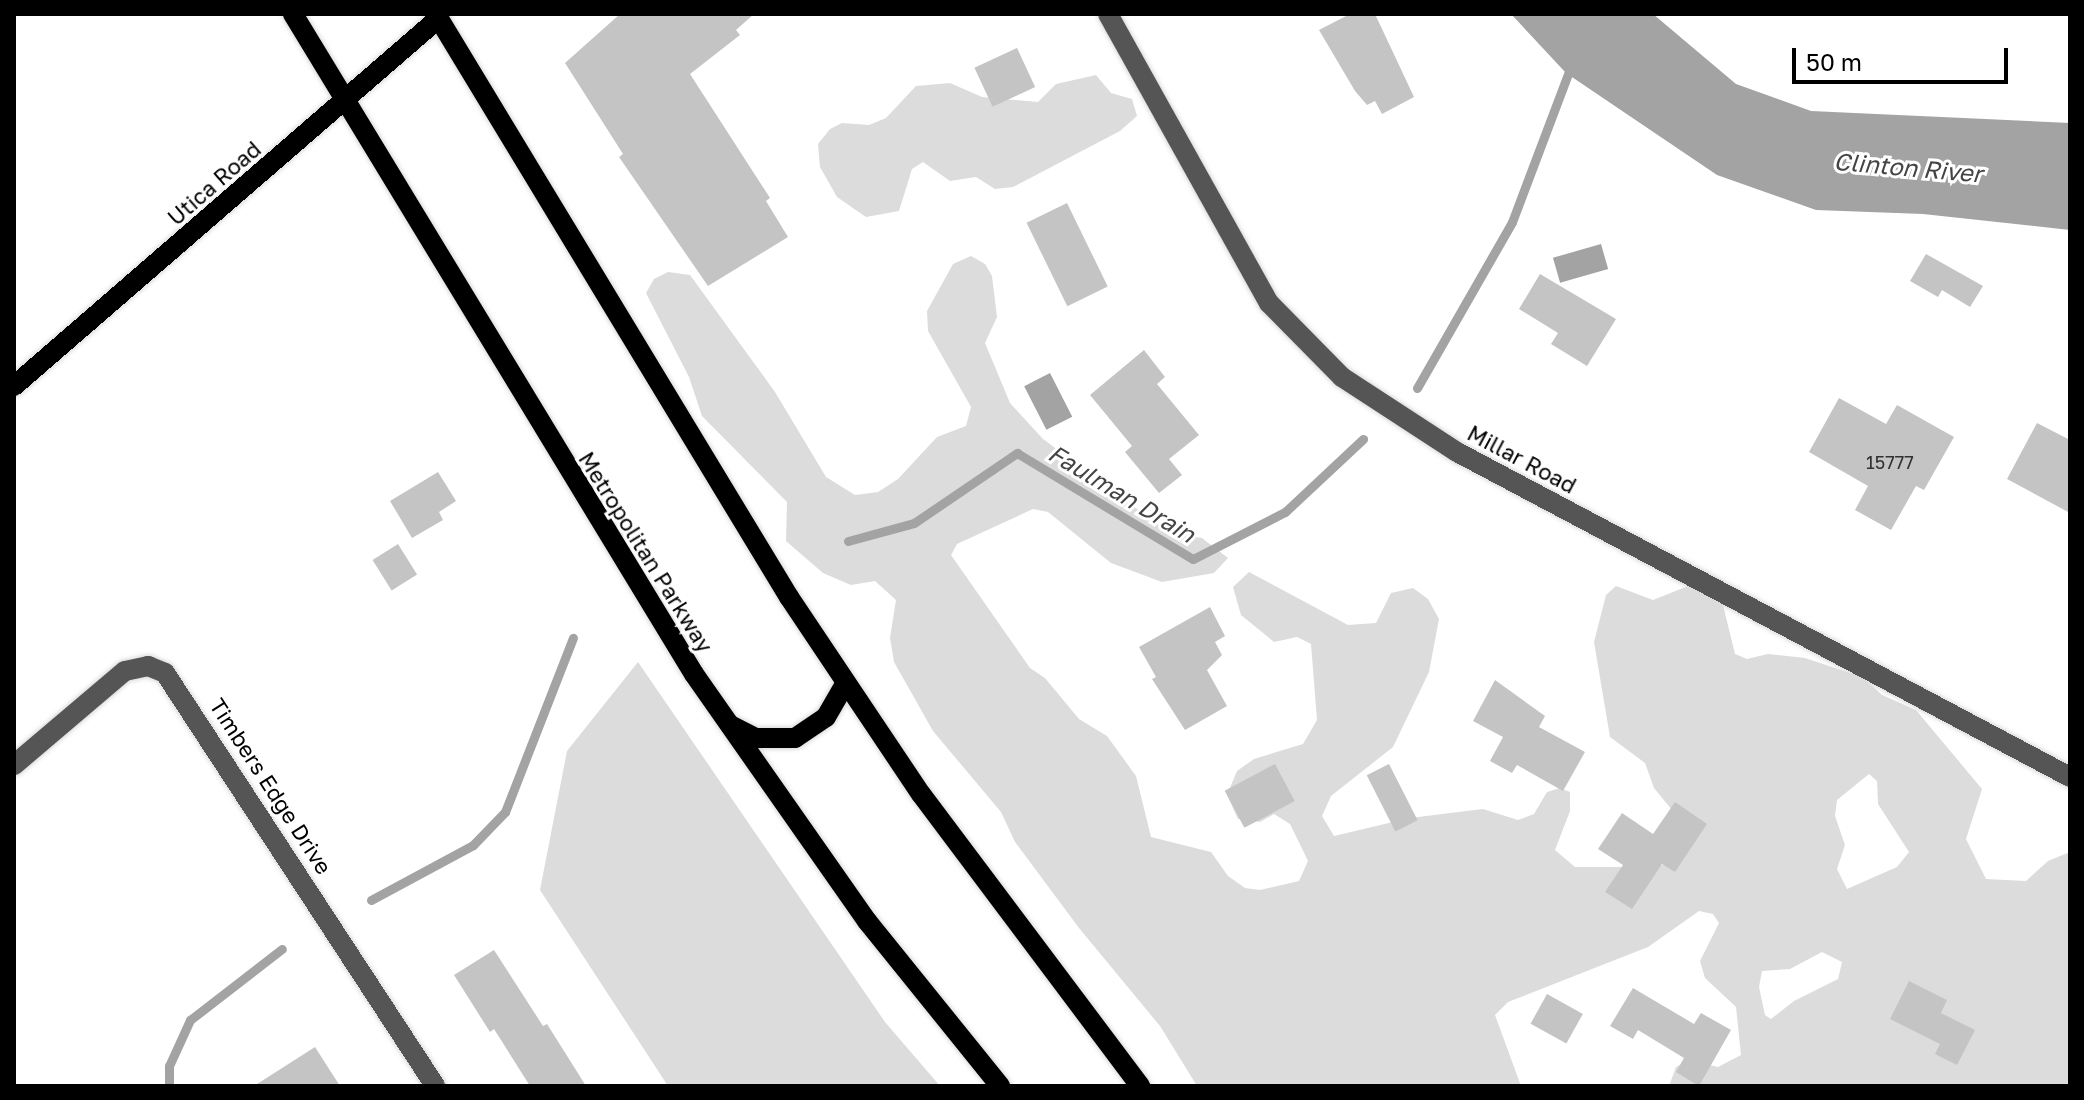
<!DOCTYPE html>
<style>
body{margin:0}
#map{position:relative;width:2084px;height:1100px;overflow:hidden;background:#fff;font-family:"Golos Text",sans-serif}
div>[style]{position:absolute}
.green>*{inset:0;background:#dcdcdc}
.water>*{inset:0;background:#a3a3a3;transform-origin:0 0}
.stream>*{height:9px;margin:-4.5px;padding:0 4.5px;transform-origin:4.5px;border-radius:4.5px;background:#a3a3a3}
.building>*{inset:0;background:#c4c4c4;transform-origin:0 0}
.roads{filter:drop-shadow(0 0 2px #dbdbdb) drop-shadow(0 0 2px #dbdbdb)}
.minor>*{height:20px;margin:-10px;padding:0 10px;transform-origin:10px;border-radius:10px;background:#555}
.major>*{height:20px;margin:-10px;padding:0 10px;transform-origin:10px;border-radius:10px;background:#000}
span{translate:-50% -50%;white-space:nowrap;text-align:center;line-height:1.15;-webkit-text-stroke:6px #fff;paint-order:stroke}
.number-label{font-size:18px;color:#313131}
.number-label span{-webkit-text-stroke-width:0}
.street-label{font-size:22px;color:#000}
.water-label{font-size:24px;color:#444;font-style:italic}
.frame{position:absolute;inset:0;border:16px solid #000;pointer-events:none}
.scale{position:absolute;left:1792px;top:48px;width:216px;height:36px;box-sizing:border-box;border:4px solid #000;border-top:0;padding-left:10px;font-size:24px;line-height:28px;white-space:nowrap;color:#000;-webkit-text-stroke:6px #fff;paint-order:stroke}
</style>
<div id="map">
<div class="green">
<i style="clip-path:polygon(1096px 75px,1111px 93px,1132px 99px,1137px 116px,1120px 131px,1013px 187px,995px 189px,976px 177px,950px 181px,923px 162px,912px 169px,899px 211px,866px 217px,837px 197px,820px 167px,818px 144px,830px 129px,842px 123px,869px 125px,886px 118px,916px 86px,950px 83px,982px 97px,1038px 102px,1056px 84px)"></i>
<i style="clip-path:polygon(evenodd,971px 256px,985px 264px,992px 276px,997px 317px,985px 343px,1010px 403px,1043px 439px,1156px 523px,1174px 533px,1202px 538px,1228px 558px,1214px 573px,1162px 582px,1111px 563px,1048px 512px,1033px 509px,957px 544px,951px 555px,1030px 668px,1045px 678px,1079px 719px,1107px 736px,1136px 776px,1151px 837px,1211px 852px,1228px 876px,1245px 888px,1260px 890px,1299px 881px,1308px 861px,1290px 824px,1274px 814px,1260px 822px,1238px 819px,1227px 795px,1237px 771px,1254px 759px,1303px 744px,1317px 720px,1311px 644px,1297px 637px,1274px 642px,1241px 615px,1233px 587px,1249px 572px,1348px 625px,1376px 623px,1391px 593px,1413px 588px,1428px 599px,1439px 619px,1429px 672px,1393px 747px,1331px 796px,1322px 816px,1334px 836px,1410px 818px,1483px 809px,1518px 820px,1534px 814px,1547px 792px,1560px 788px,1570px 792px,1570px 811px,1555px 850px,1575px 867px,1658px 867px,1671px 861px,1681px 821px,1654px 788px,1645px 763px,1610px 737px,1594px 642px,1606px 595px,1616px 586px,1653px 600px,1698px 582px,1722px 601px,1735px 654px,1747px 659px,1768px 654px,1805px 658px,1862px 677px,1882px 695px,1916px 710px,1982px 789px,1966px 839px,1986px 879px,2026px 881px,2048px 861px,2070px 852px,2070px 1086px,1669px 1086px,1676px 1067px,1689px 1060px,1718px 1067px,1741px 1055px,1736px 1007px,1705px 978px,1700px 961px,1719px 923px,1713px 914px,1699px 911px,1648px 947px,1508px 1002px,1495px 1015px,1521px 1086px,1197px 1086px,1160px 1026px,1079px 928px,1015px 842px,1001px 812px,933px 731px,894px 662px,890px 638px,896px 600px,875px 581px,851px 585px,823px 573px,786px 541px,787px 502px,702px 416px,689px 377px,646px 293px,654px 279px,668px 272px,690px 275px,775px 392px,826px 477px,855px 495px,878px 492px,898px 479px,937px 437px,966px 426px,971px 407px,928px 331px,927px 311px,953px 264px,971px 256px,1869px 774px,1877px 781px,1878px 804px,1909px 852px,1897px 867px,1847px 889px,1837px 869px,1845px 845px,1835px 816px,1837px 800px,1869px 774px,971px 256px,1822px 952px,1842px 962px,1838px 979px,1794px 1001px,1771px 1019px,1765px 1015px,1759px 987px,1762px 971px,1790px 969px,1822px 952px)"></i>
<i style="clip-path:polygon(638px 662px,885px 1022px,940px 1086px,668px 1086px,540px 890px,567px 751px)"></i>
</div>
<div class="water">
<i style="clip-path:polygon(1511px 14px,1653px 14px,1736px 84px,1811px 111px,2070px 123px,2070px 230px,1923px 214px,1816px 210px,1717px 175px,1566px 73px)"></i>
<i style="left:1601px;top:244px;width:26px;height:50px;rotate:74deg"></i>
<i style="left:1050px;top:373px;width:49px;height:29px;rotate:63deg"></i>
</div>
<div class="stream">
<i style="left:1417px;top:388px;width:191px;rotate:-60.2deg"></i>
<i style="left:1512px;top:222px;width:170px;rotate:-69.3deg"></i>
<i style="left:848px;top:541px;width:68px;rotate:-15.3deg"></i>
<i style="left:914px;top:523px;width:125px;rotate:-34.2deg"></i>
<i style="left:1017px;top:453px;width:205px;rotate:31.1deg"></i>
<i style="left:1193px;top:559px;width:103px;rotate:-27.1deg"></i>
<i style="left:1285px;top:512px;width:107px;rotate:-43.1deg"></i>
<i style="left:371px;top:900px;width:116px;rotate:-28.3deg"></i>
<i style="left:473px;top:845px;width:46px;rotate:-45.9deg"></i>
<i style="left:505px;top:812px;width:187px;rotate:-68.7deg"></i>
<i style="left:169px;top:1086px;width:20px;rotate:-90deg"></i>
<i style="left:169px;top:1066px;width:51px;rotate:-65.5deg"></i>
<i style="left:190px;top:1020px;width:116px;rotate:-37.7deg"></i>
</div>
<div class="building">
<i style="clip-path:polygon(620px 14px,754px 14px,736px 30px,740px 35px,690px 74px,770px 198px,766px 201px,788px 237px,708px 286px,619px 157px,623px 154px,565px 63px)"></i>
<i style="clip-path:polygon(1350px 14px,1375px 14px,1414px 97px,1382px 114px,1375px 101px,1367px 105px,1355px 91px,1319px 30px)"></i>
<i style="left:1017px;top:48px;width:43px;height:47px;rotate:65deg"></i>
<i style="left:1067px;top:203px;width:93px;height:45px;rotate:64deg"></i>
<i style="clip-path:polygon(1926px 254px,1983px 286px,1970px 307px,1942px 290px,1938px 297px,1910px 281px)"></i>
<i style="clip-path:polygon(1540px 274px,1616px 319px,1587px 366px,1551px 344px,1558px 333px,1519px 309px)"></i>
<i style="clip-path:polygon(1144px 350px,1165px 377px,1157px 384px,1199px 435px,1169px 459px,1182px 475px,1159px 493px,1125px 452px,1132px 446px,1090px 395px)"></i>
<i style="clip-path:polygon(1839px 398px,1886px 424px,1897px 405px,1954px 437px,1924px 490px,1916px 486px,1891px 530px,1855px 510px,1868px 486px,1809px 452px)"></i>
<i style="clip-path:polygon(2037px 423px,2070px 440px,2070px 513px,2007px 479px)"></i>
<i style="clip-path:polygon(438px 472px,456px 501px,439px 512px,443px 520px,412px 538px,390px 501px)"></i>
<i style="left:398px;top:544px;width:36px;height:30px;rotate:58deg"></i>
<i style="clip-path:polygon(1210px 607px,1225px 636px,1215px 642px,1222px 655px,1207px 670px,1227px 706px,1185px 730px,1152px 679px,1156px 677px,1139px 647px)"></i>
<i style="clip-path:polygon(1495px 680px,1545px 716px,1539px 727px,1585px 752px,1563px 791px,1517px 765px,1512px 773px,1490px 761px,1503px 737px,1473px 721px)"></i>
<i style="left:1275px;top:764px;width:42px;height:57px;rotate:62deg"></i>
<i style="left:1389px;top:764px;width:63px;height:25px;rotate:63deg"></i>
<i style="clip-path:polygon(1675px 802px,1707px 824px,1675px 872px,1662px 864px,1632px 909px,1605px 892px,1623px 865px,1598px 849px,1622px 813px,1653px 834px)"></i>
<i style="clip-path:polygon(494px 950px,543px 1026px,547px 1024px,586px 1086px,530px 1086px,494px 1029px,490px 1032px,454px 975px)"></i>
<i style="clip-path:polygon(1909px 981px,1947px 1000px,1941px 1013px,1975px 1030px,1957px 1065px,1935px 1054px,1940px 1044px,1890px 1019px)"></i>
<i style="clip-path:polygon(1633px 988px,1694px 1024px,1701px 1013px,1731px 1030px,1699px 1086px,1676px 1072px,1684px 1058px,1638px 1030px,1633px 1039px,1610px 1026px)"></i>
<i style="left:1547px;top:994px;width:41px;height:34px;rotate:29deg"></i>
<i style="clip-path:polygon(315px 1047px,340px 1086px,254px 1086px)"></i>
</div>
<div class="roads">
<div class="minor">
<i style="left:1108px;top:14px;width:331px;rotate:60.9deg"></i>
<i style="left:1269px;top:303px;width:104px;rotate:45.4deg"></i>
<i style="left:1342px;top:377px;width:137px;rotate:33.1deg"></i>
<i style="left:1457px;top:452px;width:694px;rotate:27.93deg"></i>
<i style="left:14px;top:765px;width:145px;rotate:-40.3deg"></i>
<i style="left:125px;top:671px;width:24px;rotate:-12deg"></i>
<i style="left:148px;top:666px;width:18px;rotate:22deg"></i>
<i style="left:165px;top:673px;width:493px;rotate:56.8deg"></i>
</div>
<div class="major">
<i style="left:293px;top:14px;width:772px;rotate:58.72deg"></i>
<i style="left:694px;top:674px;width:302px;rotate:55deg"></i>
<i style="left:867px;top:921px;width:212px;rotate:51.1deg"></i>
<i style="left:436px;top:14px;width:682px;rotate:58.81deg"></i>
<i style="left:789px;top:597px;width:237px;rotate:56.2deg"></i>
<i style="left:921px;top:794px;width:365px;rotate:53.1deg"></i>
<i style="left:14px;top:386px;width:562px;rotate:-40.89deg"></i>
<i style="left:730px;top:725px;width:28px;rotate:27deg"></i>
<i style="left:755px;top:738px;width:40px"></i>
<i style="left:795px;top:738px;width:37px;rotate:-34deg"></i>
<i style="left:826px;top:717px;width:39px;rotate:-60deg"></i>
</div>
</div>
<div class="number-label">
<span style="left:1890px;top:462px">15777</span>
</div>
<div class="street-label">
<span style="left:214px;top:183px;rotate:-41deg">Utica Road</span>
<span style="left:1522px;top:459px;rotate:28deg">Millar Road</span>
<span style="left:646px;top:552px;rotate:58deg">Metropolitan Parkway</span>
<span style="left:271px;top:786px;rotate:57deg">Timbers Edge Drive</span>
</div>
<div class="water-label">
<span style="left:1908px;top:167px;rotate:5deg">Clinton River</span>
<span style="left:1122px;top:493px;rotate:31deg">Faulman Drain</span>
</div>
<div class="frame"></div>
<div class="scale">50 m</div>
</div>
